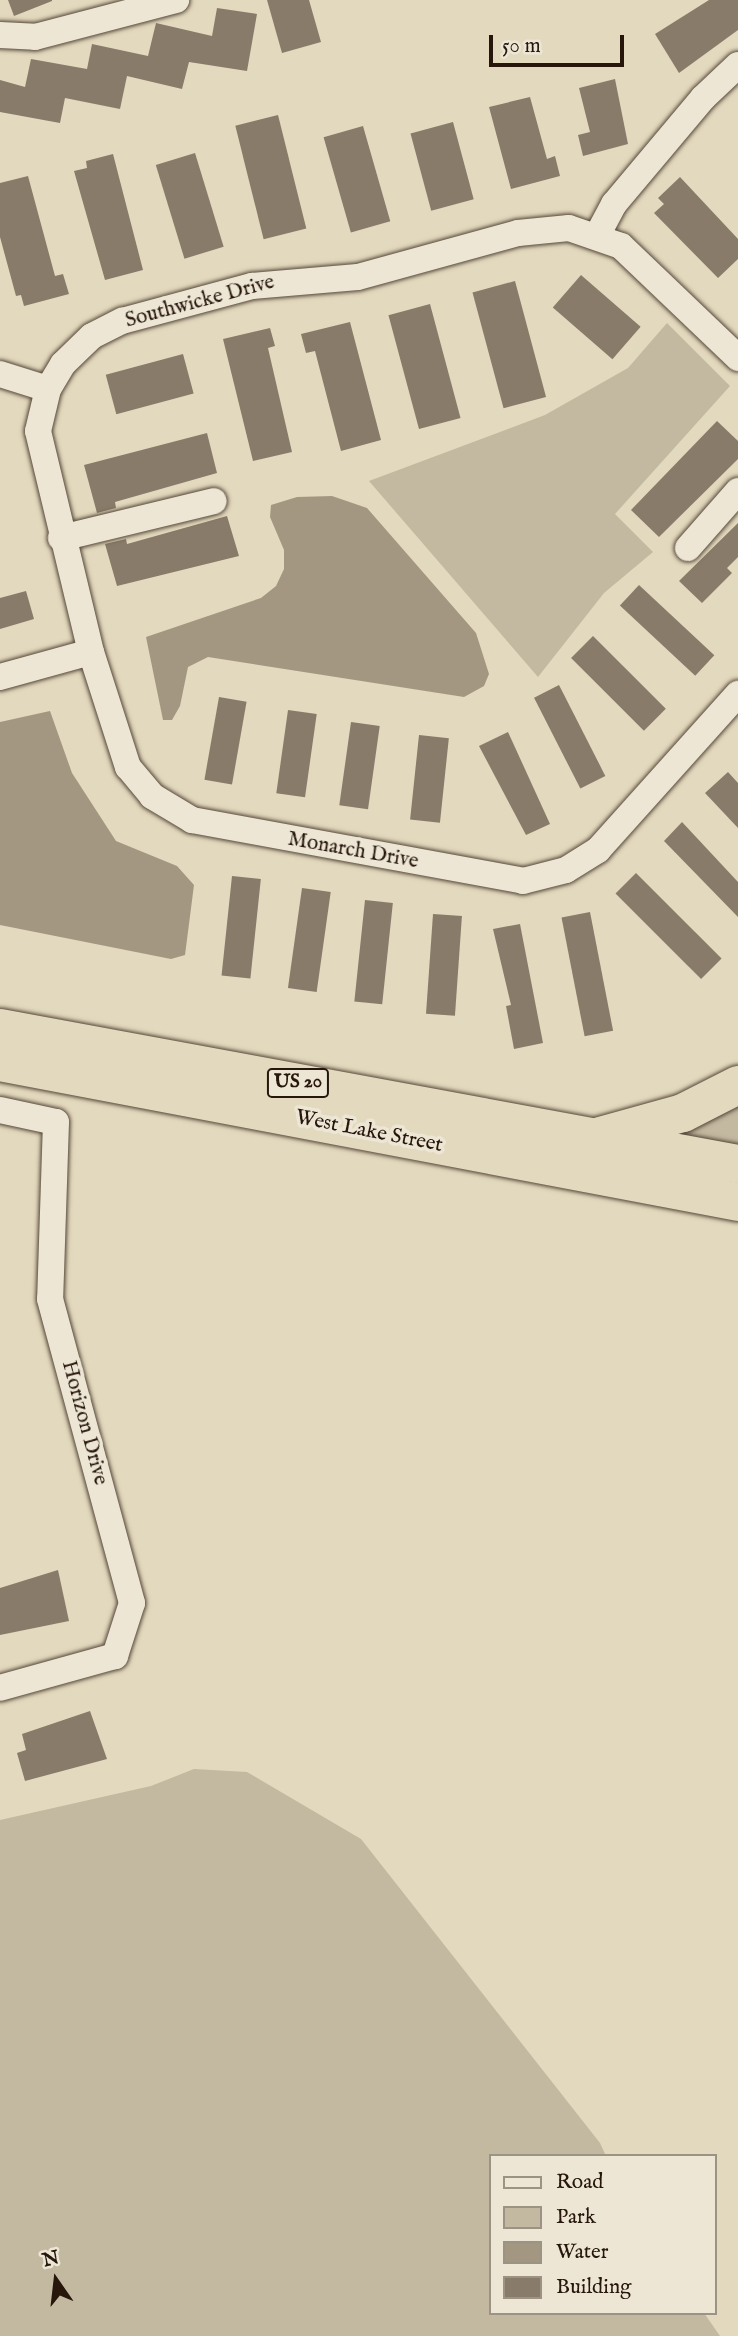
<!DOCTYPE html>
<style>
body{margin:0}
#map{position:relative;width:738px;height:2336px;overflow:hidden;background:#e3d9be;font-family:"IM FELL English",serif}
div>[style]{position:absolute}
.green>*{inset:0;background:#c3b8a0}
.water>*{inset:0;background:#a39781}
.building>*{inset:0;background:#887b69;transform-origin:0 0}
.roads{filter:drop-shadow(0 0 2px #554738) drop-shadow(0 0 2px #554738)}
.minor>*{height:26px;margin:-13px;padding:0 13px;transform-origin:13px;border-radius:13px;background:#ede6d5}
.highway>*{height:38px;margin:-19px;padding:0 19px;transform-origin:19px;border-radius:19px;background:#e3d9be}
span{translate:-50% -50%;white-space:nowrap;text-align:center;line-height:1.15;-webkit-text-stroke:7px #ede6d5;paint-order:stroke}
.shield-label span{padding:2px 5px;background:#ede6d5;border:2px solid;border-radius:5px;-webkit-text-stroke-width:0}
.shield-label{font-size:19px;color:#26160c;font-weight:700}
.street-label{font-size:21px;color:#26160c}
.legend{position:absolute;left:489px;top:2154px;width:228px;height:161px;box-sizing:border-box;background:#ede6d5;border:2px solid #9d9385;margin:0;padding:9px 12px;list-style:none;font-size:21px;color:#26160c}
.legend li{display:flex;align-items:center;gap:14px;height:35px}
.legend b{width:35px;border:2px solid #9d9385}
.north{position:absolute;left:21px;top:2245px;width:70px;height:70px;-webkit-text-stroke:5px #ede6d5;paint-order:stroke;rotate:346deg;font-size:19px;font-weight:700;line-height:28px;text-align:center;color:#26160c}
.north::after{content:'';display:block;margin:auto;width:24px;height:32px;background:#26160c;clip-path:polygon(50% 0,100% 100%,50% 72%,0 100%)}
.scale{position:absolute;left:489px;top:35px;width:135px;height:32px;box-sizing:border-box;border:4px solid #26160c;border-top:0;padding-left:9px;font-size:21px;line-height:24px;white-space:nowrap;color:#26160c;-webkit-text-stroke:5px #ede6d5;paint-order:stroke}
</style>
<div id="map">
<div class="green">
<i style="clip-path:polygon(667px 323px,730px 386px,615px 514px,653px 552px,604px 593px,538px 677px,369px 481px,545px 415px,628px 368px)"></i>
<i style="clip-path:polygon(738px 1099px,738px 1145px,666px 1131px)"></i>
<i style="clip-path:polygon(194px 1769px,247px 1772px,361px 1839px,600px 2143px,606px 2156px,491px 2156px,491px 2313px,704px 2313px,720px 2336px,0 2336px,0 1820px,151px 1786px)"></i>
</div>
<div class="water">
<i style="clip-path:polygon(332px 496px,367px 508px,476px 633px,489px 674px,484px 686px,464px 697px,208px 657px,188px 667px,180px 706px,172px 720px,163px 720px,146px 637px,261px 598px,276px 586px,284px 569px,284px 550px,270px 517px,271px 505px,297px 497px)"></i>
<i style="clip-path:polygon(50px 711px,72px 773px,116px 841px,177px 866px,194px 885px,185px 955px,171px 959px,0 925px,0 722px)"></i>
</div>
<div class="building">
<i style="clip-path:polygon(8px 0,52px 0,52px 1px,14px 16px)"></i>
<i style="clip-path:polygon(267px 0,309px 0,321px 42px,282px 53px)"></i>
<i style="clip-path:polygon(709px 0,738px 0,738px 30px,679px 73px,655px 34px)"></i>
<i style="clip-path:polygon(217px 8px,257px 14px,247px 71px,189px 62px,182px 89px,127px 76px,120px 109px,65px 98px,60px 123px,0 112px,0 80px,25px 87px,31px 59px,87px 69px,92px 44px,148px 56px,156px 23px,212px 36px)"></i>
<i style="clip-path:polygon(615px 79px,628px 144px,583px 156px,578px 135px,590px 132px,579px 88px)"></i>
<i style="clip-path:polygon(530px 97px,547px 159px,555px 156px,560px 176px,511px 189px,489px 107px)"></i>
<i style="left:278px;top:115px;width:117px;height:44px;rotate:76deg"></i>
<i style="left:453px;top:122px;width:80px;height:44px;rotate:75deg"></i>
<i style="left:363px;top:126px;width:99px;height:41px;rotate:74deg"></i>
<i style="left:195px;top:153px;width:98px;height:41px;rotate:73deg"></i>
<i style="clip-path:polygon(113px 154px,143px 270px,105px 280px,74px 171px,87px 168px,86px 161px)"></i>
<i style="clip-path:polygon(28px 176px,55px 276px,63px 274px,69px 294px,24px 306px,21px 295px,16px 296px,0 237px,0 183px)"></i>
<i style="clip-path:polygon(680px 177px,738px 239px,738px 259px,718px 278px,654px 213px,664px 204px,658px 198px)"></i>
<i style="left:581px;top:275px;width:79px;height:43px;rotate:41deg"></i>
<i style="left:515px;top:281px;width:120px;height:44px;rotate:75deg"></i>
<i style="left:430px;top:304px;width:118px;height:43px;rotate:75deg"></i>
<i style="clip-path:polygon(350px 322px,381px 440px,341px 451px,315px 351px,306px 353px,301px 334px)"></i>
<i style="clip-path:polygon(270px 328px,275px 346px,268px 348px,292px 452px,253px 461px,223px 339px)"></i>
<i style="left:183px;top:354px;width:41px;height:80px;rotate:75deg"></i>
<i style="clip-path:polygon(717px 421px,738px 441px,738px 459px,659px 537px,631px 510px)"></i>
<i style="clip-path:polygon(207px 433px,217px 473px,115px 502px,116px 508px,97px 513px,84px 465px)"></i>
<i style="clip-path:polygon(227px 516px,239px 556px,117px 586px,105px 544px,126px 539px,127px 544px)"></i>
<i style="clip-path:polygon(738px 523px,738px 557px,727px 568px,732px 573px,702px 603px,679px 581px)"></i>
<i style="left:639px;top:585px;width:103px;height:28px;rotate:43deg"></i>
<i style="clip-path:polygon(26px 591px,34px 619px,0 629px,0 598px)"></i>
<i style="left:593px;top:636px;width:103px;height:31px;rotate:45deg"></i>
<i style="left:559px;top:685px;width:102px;height:28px;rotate:63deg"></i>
<i style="left:219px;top:697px;width:28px;height:84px;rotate:10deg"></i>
<i style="left:288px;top:710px;width:29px;height:84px;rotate:8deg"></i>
<i style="left:351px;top:722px;width:29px;height:84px;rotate:8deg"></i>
<i style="clip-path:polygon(508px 732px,550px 824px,526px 835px,479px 746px)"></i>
<i style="left:419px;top:735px;width:30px;height:85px;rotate:6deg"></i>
<i style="clip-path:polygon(728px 772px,738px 783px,738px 828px,705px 793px)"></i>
<i style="clip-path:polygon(682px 822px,738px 882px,738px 917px,664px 841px)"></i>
<i style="left:636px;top:873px;width:121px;height:29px;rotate:45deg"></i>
<i style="left:232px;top:876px;width:29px;height:100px;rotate:6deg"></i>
<i style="left:302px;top:888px;width:29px;height:101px;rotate:8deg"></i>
<i style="left:365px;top:900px;width:28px;height:102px;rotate:6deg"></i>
<i style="left:590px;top:912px;width:121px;height:29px;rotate:79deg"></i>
<i style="left:433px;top:914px;width:29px;height:100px;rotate:4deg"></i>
<i style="clip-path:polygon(520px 924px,543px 1043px,514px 1049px,506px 1006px,511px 1005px,493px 929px)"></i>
<i style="clip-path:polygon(58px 1570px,69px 1621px,0 1635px,0 1588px)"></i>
<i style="clip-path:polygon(90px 1711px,107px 1759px,25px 1781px,17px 1753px,26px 1750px,22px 1734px)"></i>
</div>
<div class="roads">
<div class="minor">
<i style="left:0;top:35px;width:35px;rotate:3deg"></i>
<i style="left:35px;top:37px;width:146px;rotate:-14.7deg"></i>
<i style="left:598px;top:234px;width:34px;rotate:-62deg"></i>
<i style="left:614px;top:204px;width:138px;rotate:-50deg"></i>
<i style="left:703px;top:98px;width:48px;rotate:-43.3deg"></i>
<i style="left:0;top:374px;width:50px;rotate:17.4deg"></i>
<i style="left:61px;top:538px;width:157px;rotate:-13.6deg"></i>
<i style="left:688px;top:548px;width:76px;rotate:-48.7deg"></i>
<i style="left:91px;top:652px;width:227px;rotate:-103.5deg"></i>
<i style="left:38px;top:431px;width:43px;rotate:-76.6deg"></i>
<i style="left:48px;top:389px;width:29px;rotate:-59deg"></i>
<i style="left:63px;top:364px;width:40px;rotate:-44deg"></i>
<i style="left:92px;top:336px;width:34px;rotate:-27deg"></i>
<i style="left:122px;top:321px;width:135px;rotate:-15.1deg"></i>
<i style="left:252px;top:286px;width:106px;rotate:-4.9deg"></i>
<i style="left:358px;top:277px;width:166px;rotate:-15.4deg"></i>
<i style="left:518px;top:233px;width:51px;rotate:-5.6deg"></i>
<i style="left:569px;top:228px;width:55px;rotate:19.1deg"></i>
<i style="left:621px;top:246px;width:162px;rotate:43.7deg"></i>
<i style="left:0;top:677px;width:94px;rotate:-15.4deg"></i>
<i style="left:91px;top:652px;width:121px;rotate:72.2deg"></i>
<i style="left:128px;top:767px;width:38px;rotate:50deg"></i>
<i style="left:152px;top:796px;width:47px;rotate:31deg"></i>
<i style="left:192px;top:820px;width:337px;rotate:10.4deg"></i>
<i style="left:523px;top:881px;width:44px;rotate:-14.3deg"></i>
<i style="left:566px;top:870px;width:38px;rotate:-32deg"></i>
<i style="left:598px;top:850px;width:210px;rotate:-48.1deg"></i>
<i style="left:0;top:1110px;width:57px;rotate:12.1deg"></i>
<i style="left:56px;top:1122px;width:177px;rotate:91.9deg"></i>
<i style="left:50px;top:1299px;width:315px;rotate:74.9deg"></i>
<i style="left:132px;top:1603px;width:56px;rotate:107.8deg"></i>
<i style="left:115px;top:1656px;width:119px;rotate:164.5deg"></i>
</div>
<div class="highway">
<i style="left:0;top:1028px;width:750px;rotate:10.44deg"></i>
<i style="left:0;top:1062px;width:751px;rotate:10.74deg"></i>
<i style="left:600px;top:1136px;width:86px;rotate:-15.5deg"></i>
<i style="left:683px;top:1113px;width:62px;rotate:-27deg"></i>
</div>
</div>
<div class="shield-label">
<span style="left:298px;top:1083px">US 20</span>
</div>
<div class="street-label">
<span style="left:200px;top:302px;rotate:-15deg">Southwicke Drive</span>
<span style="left:353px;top:851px;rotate:10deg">Monarch Drive</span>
<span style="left:369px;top:1132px;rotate:11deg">West Lake Street</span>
<span style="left:84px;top:1423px;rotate:75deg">Horizon Drive</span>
</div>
<ul class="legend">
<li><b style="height:9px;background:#ede6d5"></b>Road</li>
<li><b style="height:19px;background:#c3b8a0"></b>Park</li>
<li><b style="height:19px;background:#a39781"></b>Water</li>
<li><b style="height:19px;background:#887b69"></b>Building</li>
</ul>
<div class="north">N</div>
<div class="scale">50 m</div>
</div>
